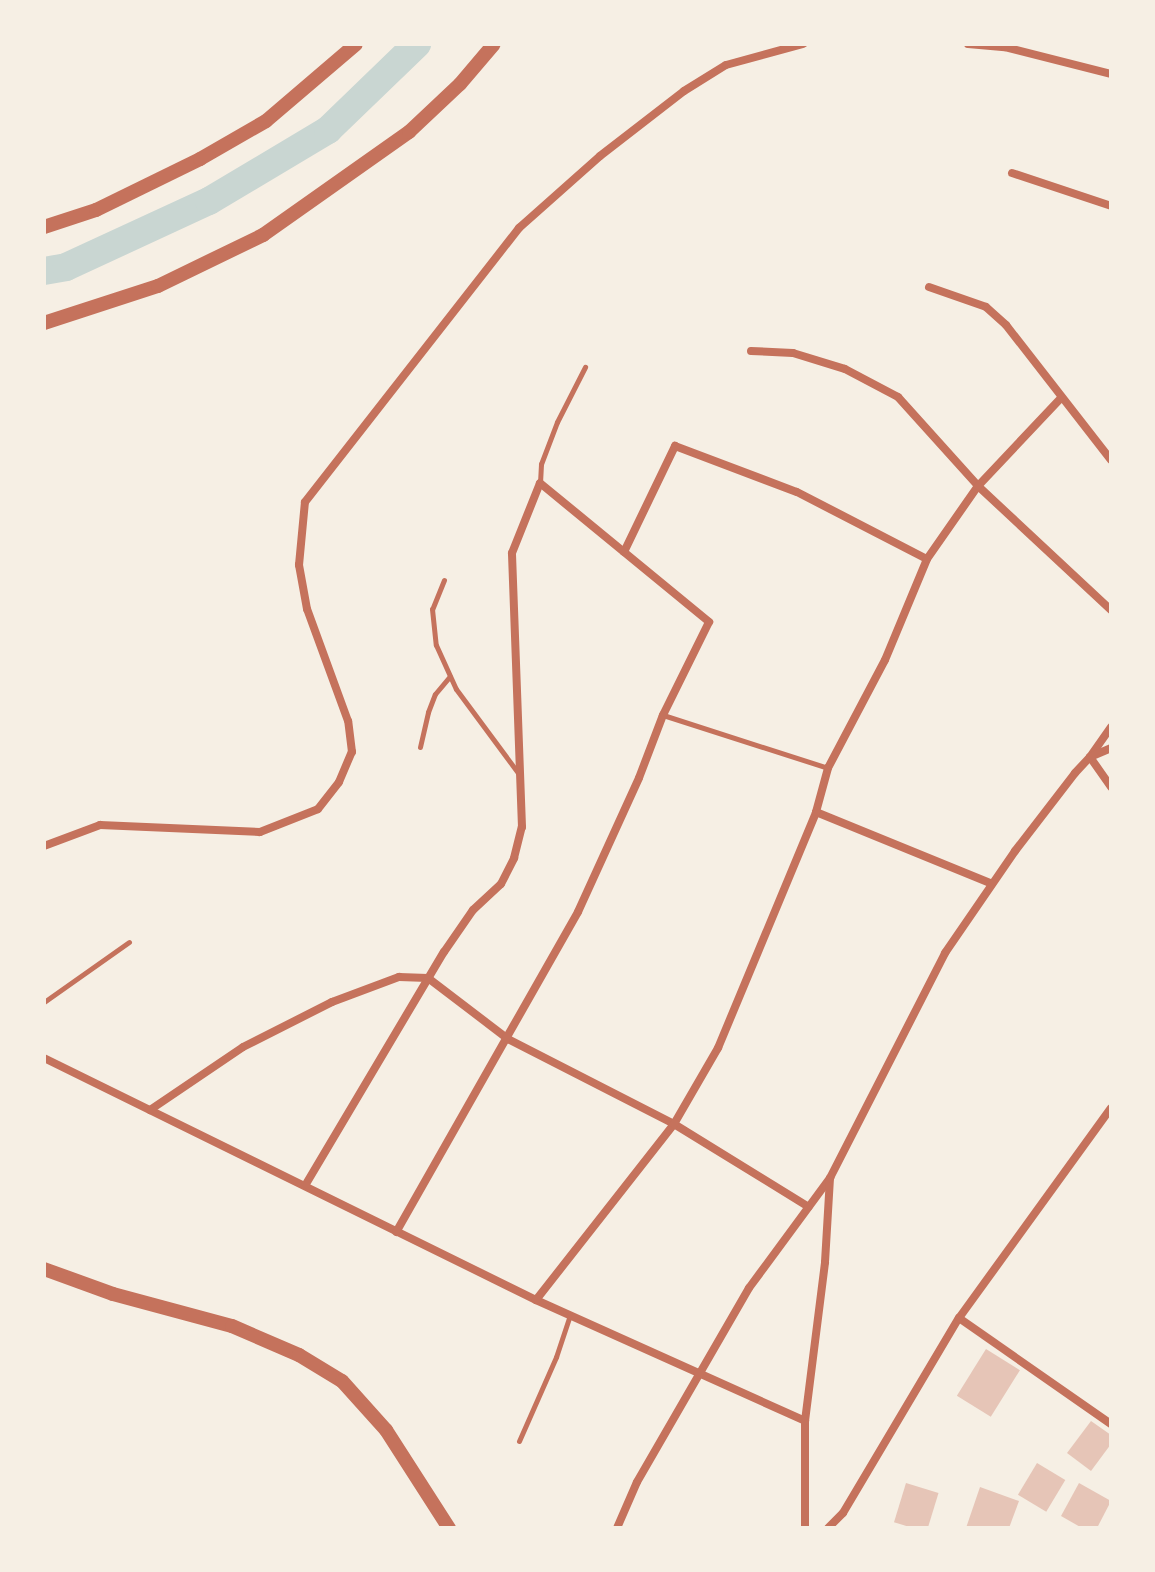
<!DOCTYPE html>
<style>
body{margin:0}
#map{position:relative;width:1155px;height:1572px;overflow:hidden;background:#f6efe4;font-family:Lora,serif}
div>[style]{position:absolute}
.canal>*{height:28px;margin:-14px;padding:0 14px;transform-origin:14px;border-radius:14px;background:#c9d6d2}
.building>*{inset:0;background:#e6c5b7;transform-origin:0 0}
.service>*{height:5px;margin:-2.5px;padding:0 2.5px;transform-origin:2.5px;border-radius:2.5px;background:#c5725c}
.minor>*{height:8px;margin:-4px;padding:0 4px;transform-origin:4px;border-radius:4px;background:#c5725c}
.tertiary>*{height:14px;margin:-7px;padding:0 7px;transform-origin:7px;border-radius:7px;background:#c5725c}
span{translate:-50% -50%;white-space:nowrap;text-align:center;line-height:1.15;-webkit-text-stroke:8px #f6efe4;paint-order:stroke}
.frame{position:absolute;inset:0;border:46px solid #f6efe4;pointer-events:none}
</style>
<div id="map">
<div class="canal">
<i style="left:44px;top:271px;width:22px;rotate:-10deg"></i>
<i style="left:66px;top:267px;width:157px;rotate:-24.8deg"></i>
<i style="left:209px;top:201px;width:139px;rotate:-30.8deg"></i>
<i style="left:328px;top:130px;width:124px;rotate:-44deg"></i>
</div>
<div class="building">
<i style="left:986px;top:1349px;width:40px;height:55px;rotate:32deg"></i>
<i style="clip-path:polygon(1091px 1421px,1111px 1435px,1111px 1444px,1091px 1471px,1067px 1453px)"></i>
<i style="left:1037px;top:1463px;width:33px;height:37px;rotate:31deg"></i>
<i style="left:906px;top:1483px;width:34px;height:41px;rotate:17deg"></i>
<i style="clip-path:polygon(1079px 1483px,1111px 1501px,1097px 1528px,1082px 1528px,1061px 1516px)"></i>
<i style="clip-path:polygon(980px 1487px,1019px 1501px,1009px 1528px,966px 1528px)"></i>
</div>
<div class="service">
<i style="left:540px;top:483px;width:19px;rotate:-87deg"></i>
<i style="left:541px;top:464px;width:45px;rotate:-69.1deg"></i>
<i style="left:557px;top:422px;width:62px;rotate:-63deg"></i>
<i style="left:444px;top:580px;width:31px;rotate:112deg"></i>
<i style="left:432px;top:609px;width:36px;rotate:84deg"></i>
<i style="left:436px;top:645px;width:48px;rotate:65.6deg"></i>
<i style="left:456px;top:689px;width:106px;rotate:53.5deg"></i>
<i style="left:663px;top:715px;width:173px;rotate:17.8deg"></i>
<i style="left:420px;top:747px;width:36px;rotate:-77deg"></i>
<i style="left:428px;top:712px;width:19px;rotate:-69deg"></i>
<i style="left:435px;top:694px;width:23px;rotate:-50deg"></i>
<i style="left:44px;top:1002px;width:104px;rotate:-35.2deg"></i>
<i style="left:519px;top:1441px;width:92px;rotate:-66.2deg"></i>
<i style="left:556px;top:1357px;width:44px;rotate:-71.6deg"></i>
</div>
<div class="minor">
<i style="left:968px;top:44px;width:37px;rotate:5deg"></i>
<i style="left:1005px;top:47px;width:109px;rotate:14.3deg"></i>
<i style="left:1012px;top:173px;width:104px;rotate:18.4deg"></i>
<i style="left:929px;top:287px;width:60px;rotate:19.3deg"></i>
<i style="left:986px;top:307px;width:27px;rotate:42deg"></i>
<i style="left:1006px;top:325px;width:171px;rotate:52.1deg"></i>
<i style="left:751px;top:351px;width:42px;rotate:2.7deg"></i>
<i style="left:793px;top:353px;width:54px;rotate:17.1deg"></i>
<i style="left:845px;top:369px;width:60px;rotate:27.8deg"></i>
<i style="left:898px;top:397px;width:120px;rotate:48deg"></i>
<i style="left:978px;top:486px;width:182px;rotate:43deg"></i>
<i style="left:624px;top:552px;width:118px;rotate:-64.3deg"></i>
<i style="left:675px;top:446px;width:130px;rotate:20.7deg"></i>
<i style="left:797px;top:492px;width:146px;rotate:27.3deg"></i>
<i style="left:1111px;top:727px;width:37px;rotate:125deg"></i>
<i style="left:1090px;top:757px;width:37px;rotate:55deg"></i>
<i style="left:816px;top:812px;width:190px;rotate:22.2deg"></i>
<i style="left:44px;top:846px;width:60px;rotate:-20.6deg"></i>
<i style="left:100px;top:825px;width:160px;rotate:2.5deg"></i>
<i style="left:260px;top:832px;width:62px;rotate:-21.6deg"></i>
<i style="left:318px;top:809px;width:34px;rotate:-52deg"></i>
<i style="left:339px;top:782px;width:33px;rotate:-67deg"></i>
<i style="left:352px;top:752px;width:31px;rotate:-97deg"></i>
<i style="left:348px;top:721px;width:119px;rotate:-110.1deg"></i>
<i style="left:307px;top:609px;width:45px;rotate:-100.3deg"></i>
<i style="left:299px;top:565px;width:63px;rotate:-84.6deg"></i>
<i style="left:305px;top:502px;width:348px;rotate:-52deg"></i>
<i style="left:519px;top:228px;width:108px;rotate:-41.6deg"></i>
<i style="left:600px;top:156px;width:106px;rotate:-37.7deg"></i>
<i style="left:684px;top:91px;width:49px;rotate:-31.8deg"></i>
<i style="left:726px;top:65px;width:80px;rotate:-15.3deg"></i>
<i style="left:44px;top:1058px;width:548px;rotate:26.19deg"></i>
<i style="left:536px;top:1300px;width:295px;rotate:24.2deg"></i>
<i style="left:150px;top:1110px;width:112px;rotate:-34.1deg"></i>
<i style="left:243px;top:1047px;width:100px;rotate:-26.8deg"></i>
<i style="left:332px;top:1002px;width:72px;rotate:-20.5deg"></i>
<i style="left:399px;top:977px;width:29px;rotate:2deg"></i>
<i style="left:428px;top:978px;width:101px;rotate:37.3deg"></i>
<i style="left:508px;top:1039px;width:186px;rotate:27.1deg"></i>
<i style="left:674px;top:1124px;width:158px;rotate:31.6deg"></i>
<i style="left:306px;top:1184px;width:270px;rotate:-59.3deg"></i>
<i style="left:444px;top:952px;width:51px;rotate:-55.4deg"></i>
<i style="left:473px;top:910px;width:38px;rotate:-43deg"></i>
<i style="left:501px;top:884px;width:29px;rotate:-63deg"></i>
<i style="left:514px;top:858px;width:32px;rotate:-76deg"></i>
<i style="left:522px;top:827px;width:274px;rotate:-92.1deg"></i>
<i style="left:512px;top:553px;width:75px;rotate:-68.2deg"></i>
<i style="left:540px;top:483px;width:219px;rotate:39.4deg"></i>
<i style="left:709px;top:622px;width:104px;rotate:116.3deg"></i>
<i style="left:663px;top:715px;width:67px;rotate:110.9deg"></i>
<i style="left:639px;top:778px;width:147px;rotate:114.5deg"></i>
<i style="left:578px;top:912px;width:368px;rotate:119.6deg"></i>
<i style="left:536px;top:1300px;width:224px;rotate:-51.9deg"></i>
<i style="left:674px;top:1124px;width:88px;rotate:-59.9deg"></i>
<i style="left:718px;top:1048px;width:256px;rotate:-67.4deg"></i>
<i style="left:816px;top:812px;width:46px;rotate:-74.7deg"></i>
<i style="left:828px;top:768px;width:122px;rotate:-62.2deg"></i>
<i style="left:885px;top:660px;width:109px;rotate:-67.4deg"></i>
<i style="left:927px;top:559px;width:89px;rotate:-55.1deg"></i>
<i style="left:978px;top:486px;width:121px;rotate:-46.7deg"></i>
<i style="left:959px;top:1318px;width:185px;rotate:34.9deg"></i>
<i style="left:617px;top:1528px;width:50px;rotate:-66.5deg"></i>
<i style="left:637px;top:1482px;width:224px;rotate:-60deg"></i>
<i style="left:749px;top:1288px;width:137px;rotate:-53.6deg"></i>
<i style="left:805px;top:1528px;width:107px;rotate:-90deg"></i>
<i style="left:805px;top:1421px;width:160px;rotate:-82.8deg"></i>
<i style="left:825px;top:1262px;width:84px;rotate:-86.6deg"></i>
<i style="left:830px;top:1178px;width:253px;rotate:-62.9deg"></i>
<i style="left:945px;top:953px;width:124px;rotate:-55.5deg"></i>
<i style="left:1015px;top:851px;width:98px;rotate:-52.4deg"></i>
<i style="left:1075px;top:773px;width:22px;rotate:-47deg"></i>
<i style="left:1090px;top:757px;width:23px;rotate:-23deg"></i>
<i style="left:828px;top:1528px;width:21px;rotate:-45deg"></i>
<i style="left:843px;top:1513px;width:227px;rotate:-59.3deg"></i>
<i style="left:959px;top:1318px;width:259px;rotate:-54.1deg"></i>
</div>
<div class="tertiary">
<i style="left:44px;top:227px;width:55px;rotate:-18.1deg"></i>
<i style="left:96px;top:210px;width:116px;rotate:-26.1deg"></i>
<i style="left:200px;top:159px;width:76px;rotate:-29.9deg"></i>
<i style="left:266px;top:121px;width:118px;rotate:-40.5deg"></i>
<i style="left:44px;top:323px;width:120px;rotate:-18deg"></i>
<i style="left:158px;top:286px;width:117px;rotate:-25.9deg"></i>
<i style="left:263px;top:235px;width:179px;rotate:-35.2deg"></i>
<i style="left:409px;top:132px;width:70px;rotate:-43.3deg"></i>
<i style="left:460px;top:84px;width:52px;rotate:-49.6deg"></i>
<i style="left:44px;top:1269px;width:73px;rotate:19.9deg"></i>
<i style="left:113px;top:1294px;width:123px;rotate:15.1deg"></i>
<i style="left:232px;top:1326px;width:73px;rotate:23.4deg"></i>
<i style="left:299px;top:1355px;width:50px;rotate:31.2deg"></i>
<i style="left:342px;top:1381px;width:66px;rotate:48.1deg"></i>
<i style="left:386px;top:1430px;width:117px;rotate:57.3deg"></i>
</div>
<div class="frame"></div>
</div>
